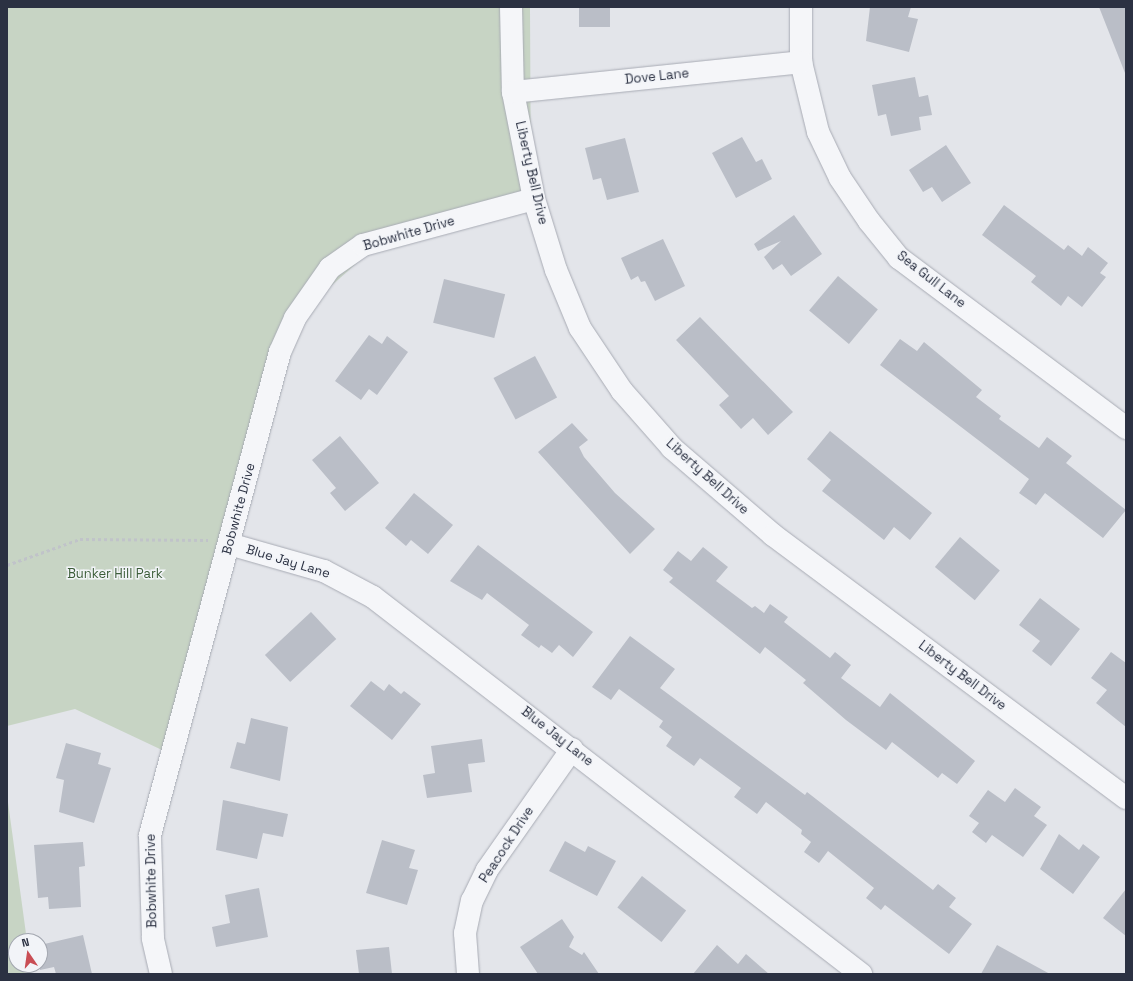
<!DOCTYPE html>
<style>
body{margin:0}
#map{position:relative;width:1133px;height:981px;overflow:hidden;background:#e3e5ea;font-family:"Space Grotesk",sans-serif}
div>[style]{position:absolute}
.green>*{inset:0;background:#c7d4c4}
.building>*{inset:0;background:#babec7;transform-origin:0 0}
.path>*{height:2.5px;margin-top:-1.25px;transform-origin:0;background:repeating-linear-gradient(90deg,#c0c3c9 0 3px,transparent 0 6px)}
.roads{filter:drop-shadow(0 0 1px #a8abb4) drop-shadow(0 0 1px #a8abb4)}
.minor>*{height:22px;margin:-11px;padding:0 11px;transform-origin:11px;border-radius:11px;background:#f5f6f9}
span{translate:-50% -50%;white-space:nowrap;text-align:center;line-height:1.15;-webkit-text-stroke:3px #f2f4f8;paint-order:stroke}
.street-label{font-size:13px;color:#2b3142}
.park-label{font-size:13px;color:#3c5d39}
.frame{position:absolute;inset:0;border:8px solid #2b3142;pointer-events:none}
.north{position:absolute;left:8px;top:933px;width:40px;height:40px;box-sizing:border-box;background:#f2f4f8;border:1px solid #a2a6af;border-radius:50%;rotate:347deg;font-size:11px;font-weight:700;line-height:16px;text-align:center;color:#2b3142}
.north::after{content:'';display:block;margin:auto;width:14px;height:18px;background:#c94e55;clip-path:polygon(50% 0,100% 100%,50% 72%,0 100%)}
</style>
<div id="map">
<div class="green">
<i style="clip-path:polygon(7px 7px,530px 7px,531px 204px,367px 254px,295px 318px,179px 758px,75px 709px,7px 726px)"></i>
<i style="clip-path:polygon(7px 795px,27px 941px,16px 941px,16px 965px,30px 965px,32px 974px,7px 974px)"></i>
</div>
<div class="building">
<i style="left:579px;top:7px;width:31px;height:20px"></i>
<i style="clip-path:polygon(870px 7px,911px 7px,908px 17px,918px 19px,909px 52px,866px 41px)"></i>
<i style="clip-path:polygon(1099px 7px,1126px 7px,1126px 73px,1125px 73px)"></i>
<i style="clip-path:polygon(915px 77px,919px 97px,928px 95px,932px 115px,919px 117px,921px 130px,891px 136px,886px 114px,878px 116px,872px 85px)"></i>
<i style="clip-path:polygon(742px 137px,756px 162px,762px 159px,772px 179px,736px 198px,712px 153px)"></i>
<i style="clip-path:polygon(625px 138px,639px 192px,607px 200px,601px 178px,593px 180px,585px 148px)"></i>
<i style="clip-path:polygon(946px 145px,971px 183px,942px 202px,932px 187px,923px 192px,909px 170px)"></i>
<i style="clip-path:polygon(1004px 205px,1064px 250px,1068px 245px,1082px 256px,1088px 247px,1108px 263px,1100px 273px,1106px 277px,1082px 307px,1068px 296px,1061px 306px,1031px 282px,1036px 276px,982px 235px)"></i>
<i style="clip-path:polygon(794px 215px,822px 254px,791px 276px,782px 264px,773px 270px,764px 257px,781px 241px,758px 251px,754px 244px)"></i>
<i style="clip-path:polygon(663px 239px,685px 286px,655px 301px,645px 281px,641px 282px,638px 276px,631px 280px,621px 258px)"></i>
<i style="left:838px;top:276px;width:52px;height:45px;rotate:40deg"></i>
<i style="left:444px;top:279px;width:63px;height:45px;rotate:14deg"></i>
<i style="clip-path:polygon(700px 317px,793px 412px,768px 435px,753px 418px,741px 429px,719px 405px,729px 396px,676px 340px)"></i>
<i style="clip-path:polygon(369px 335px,382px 344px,387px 336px,408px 352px,377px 395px,369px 389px,361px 400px,335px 381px)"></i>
<i style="clip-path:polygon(900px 339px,917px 351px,924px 342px,947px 361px,982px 390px,976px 397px,1001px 416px,999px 419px,1039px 448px,1047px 437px,1072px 456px,1066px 463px,1126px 510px,1103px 538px,1045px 493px,1036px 505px,1019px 493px,1029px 479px,880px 365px)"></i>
<i style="left:535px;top:356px;width:47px;height:47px;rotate:62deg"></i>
<i style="clip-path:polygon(572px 423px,588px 440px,579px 447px,584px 457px,615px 493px,655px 529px,630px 554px,538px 452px)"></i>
<i style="clip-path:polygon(830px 431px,932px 513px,910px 540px,894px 527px,884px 540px,822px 491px,831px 480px,807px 459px)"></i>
<i style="clip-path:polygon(340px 436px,379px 483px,345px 511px,330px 493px,336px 488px,312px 460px)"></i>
<i style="clip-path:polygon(414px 493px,453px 525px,428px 554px,411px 540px,406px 546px,385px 528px)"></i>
<i style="left:960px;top:537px;width:52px;height:39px;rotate:40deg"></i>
<i style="clip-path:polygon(478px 545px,593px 632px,573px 657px,559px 645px,552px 653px,541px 645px,539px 648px,521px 635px,529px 625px,487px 593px,482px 600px,450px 581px)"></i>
<i style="clip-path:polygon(703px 547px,728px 567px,716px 581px,752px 608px,755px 606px,764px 613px,770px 604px,788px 617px,784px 622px,830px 658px,835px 652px,851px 665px,841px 678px,880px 707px,890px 693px,975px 761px,957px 784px,942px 773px,938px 778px,892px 742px,886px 750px,846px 720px,803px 683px,806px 680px,765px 647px,760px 654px,669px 582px,673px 578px,663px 570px,678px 551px,691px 561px)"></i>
<i style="clip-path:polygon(1040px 598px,1080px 629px,1051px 666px,1032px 651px,1040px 641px,1019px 625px)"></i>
<i style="left:311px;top:612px;width:37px;height:63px;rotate:47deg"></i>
<i style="clip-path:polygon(630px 636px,675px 669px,660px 688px,805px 795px,807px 792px,933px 890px,938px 884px,956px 898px,949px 907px,972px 924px,949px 954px,885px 905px,881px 910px,866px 898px,874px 888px,828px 851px,819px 863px,804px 852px,811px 842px,801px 834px,802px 830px,766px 802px,757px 814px,734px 797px,741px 788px,700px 758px,694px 766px,666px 746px,672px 737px,659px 727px,663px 721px,619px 689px,611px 700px,592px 687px)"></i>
<i style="clip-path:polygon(1111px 652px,1126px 663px,1126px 727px,1096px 703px,1107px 690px,1091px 678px)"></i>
<i style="clip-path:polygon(371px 681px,384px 691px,389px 684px,401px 694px,404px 691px,421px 704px,392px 740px,350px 706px)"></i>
<i style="clip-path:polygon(251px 718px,288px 727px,280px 781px,230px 768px,237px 742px,245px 744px)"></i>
<i style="clip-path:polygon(482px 739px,485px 762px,468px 764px,472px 792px,427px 798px,423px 775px,435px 773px,431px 746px)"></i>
<i style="clip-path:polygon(66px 743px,101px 753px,98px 764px,111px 768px,94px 823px,59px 812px,64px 780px,56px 778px)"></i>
<i style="clip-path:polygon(1015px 788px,1041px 807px,1034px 816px,1047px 825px,1023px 857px,992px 835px,986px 843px,972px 832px,979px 823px,969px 816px,988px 790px,1005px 802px)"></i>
<i style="clip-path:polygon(223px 800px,288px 814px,283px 837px,263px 833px,257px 859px,216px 850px)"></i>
<i style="clip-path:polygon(1059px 834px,1079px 850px,1083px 844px,1100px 857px,1073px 894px,1040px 869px)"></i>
<i style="clip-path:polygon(382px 840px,415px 850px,409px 868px,418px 870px,407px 905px,366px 893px)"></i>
<i style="clip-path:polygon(565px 841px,585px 852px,588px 846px,616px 861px,597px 896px,549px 871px)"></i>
<i style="clip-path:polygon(83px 842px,85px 866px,79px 867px,81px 907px,49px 909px,48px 897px,38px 898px,34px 845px)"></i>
<i style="left:642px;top:876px;width:56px;height:40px;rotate:38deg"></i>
<i style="clip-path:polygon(259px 888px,268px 937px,216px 947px,212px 927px,230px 923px,225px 895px)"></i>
<i style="clip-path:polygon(1126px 889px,1126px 936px,1103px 918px)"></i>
<i style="clip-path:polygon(562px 919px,574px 937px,569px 947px,582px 955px,584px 952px,599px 974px,538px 974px,520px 947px)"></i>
<i style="clip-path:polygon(83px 935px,92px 974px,56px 974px,54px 967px,40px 970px,40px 945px)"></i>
<i style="clip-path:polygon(717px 945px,738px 964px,746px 954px,769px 974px,693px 974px)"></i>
<i style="clip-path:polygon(997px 945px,1050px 974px,981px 974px)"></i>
<i style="clip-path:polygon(389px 947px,392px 974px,359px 974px,356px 950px)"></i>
</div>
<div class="path">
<i style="left:7px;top:565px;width:77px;rotate:-19.6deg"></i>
<i style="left:80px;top:539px;width:128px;rotate:0.4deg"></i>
</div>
<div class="roads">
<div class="minor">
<i style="left:511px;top:7px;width:85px;rotate:88.7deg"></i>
<i style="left:513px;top:92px;width:109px;rotate:78.9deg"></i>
<i style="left:534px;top:199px;width:74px;rotate:72.8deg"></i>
<i style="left:556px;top:270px;width:63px;rotate:67.5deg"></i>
<i style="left:580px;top:328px;width:76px;rotate:56.3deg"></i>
<i style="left:622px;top:391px;width:76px;rotate:48.7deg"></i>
<i style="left:672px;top:448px;width:133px;rotate:40.7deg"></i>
<i style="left:773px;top:535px;width:440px;rotate:36.7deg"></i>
<i style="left:801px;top:7px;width:55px;rotate:90deg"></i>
<i style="left:801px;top:62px;width:72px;rotate:76.3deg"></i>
<i style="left:818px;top:132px;width:51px;rotate:64.4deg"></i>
<i style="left:840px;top:178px;width:52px;rotate:56deg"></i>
<i style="left:869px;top:221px;width:48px;rotate:51deg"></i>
<i style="left:899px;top:258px;width:284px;rotate:36.8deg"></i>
<i style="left:513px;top:92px;width:290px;rotate:-5.9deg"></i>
<i style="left:229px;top:544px;width:99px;rotate:15.9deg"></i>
<i style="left:324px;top:571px;width:55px;rotate:28deg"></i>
<i style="left:373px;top:597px;width:617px;rotate:37.69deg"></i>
<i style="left:161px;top:974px;width:37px;rotate:-103deg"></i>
<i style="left:153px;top:938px;width:103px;rotate:-91.7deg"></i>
<i style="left:150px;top:835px;width:500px;rotate:-74.94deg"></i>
<i style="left:280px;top:352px;width:37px;rotate:-66deg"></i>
<i style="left:295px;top:318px;width:61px;rotate:-55deg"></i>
<i style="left:330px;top:268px;width:40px;rotate:-34.9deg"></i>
<i style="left:363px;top:245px;width:177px;rotate:-15.1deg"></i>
<i style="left:468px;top:974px;width:41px;rotate:-94.2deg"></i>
<i style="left:465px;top:933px;width:33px;rotate:-78deg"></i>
<i style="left:472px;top:901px;width:34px;rotate:-64deg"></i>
<i style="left:487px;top:870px;width:148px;rotate:-54.9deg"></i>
</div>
</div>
<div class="street-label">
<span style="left:657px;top:77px;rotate:-6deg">Dove Lane</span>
<span style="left:531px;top:173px;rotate:77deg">Liberty Bell Drive</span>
<span style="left:409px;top:234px;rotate:-16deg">Bobwhite Drive</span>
<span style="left:931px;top:280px;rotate:38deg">Sea Gull Lane</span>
<span style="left:707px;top:477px;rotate:42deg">Liberty Bell Drive</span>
<span style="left:239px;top:509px;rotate:-75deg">Bobwhite Drive</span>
<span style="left:288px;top:562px;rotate:17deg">Blue Jay Lane</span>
<span style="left:962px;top:676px;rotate:37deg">Liberty Bell Drive</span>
<span style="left:557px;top:737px;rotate:38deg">Blue Jay Lane</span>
<span style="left:507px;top:845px;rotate:-57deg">Peacock Drive</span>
<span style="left:152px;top:881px;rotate:-91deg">Bobwhite Drive</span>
</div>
<div class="park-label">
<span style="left:115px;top:574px">Bunker Hill Park</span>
</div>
<div class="frame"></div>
<div class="north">N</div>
</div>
